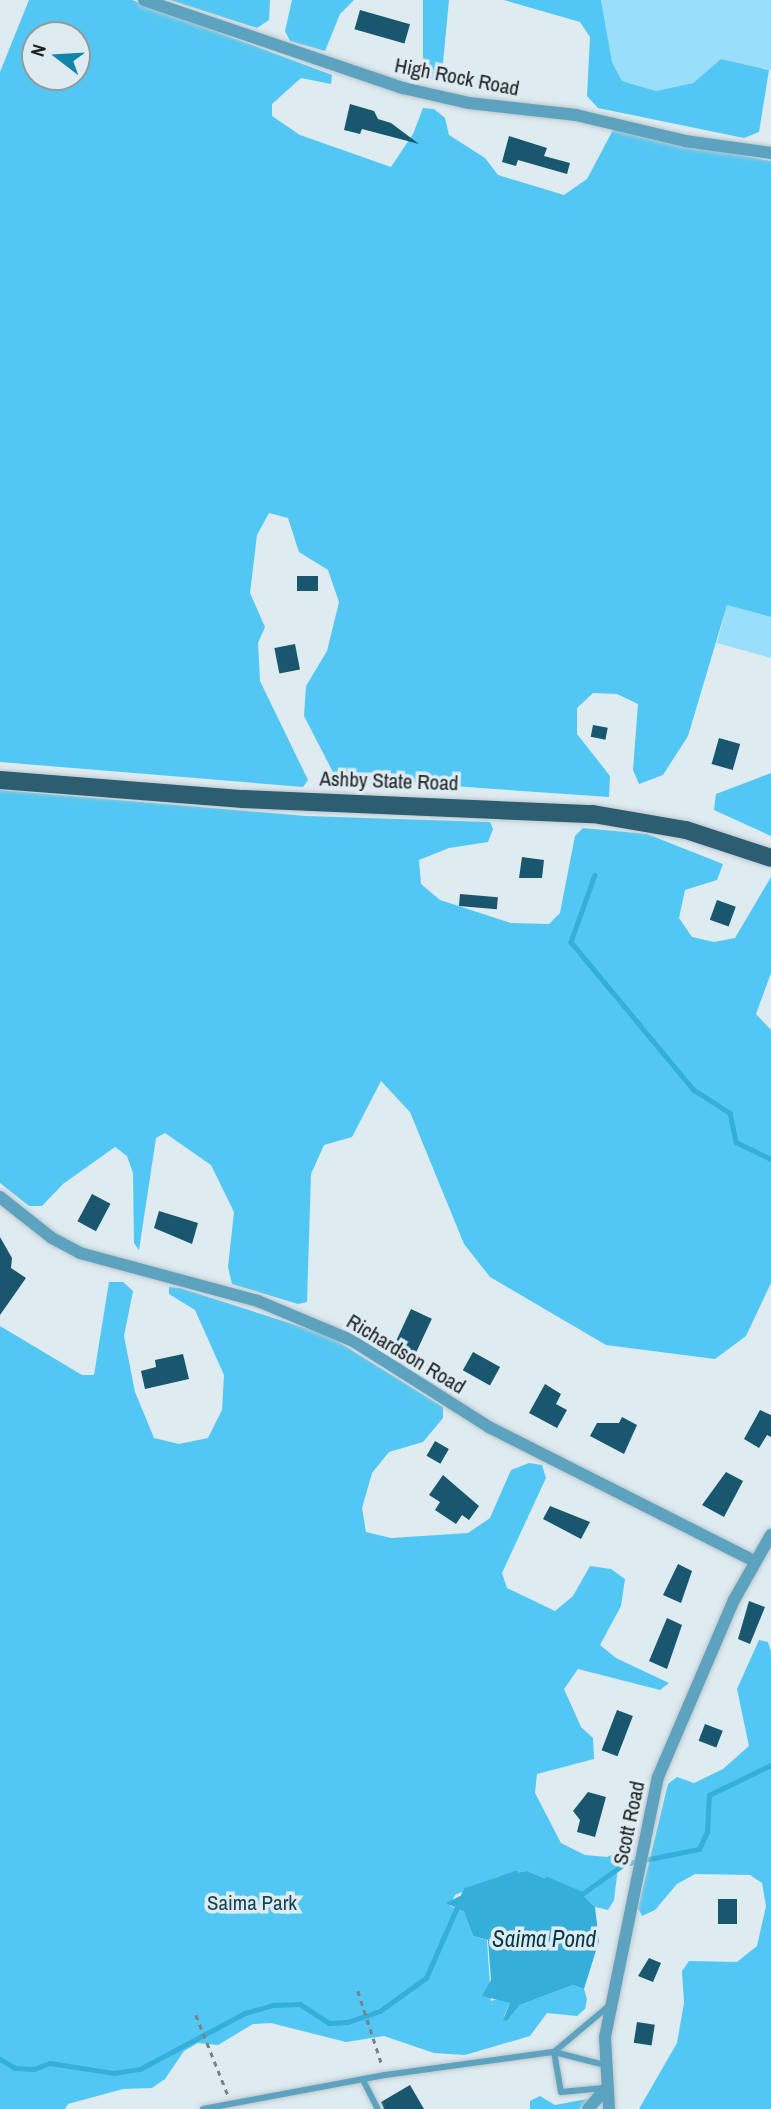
<!DOCTYPE html>
<style>
body{margin:0}
#map{position:relative;width:771px;height:2109px;overflow:hidden;background:#deebf1;font-family:"Archivo Narrow",sans-serif}
div>[style]{position:absolute}
.green>*{inset:0;background:#99defb}
.forest>*{inset:0;background:#53c7f3}
.water>*{inset:0;background:#35aeda}
.stream>*{height:4.5px;margin:-2.25px;padding:0 2.25px;transform-origin:2.25px;border-radius:2.25px;background:#35aeda}
.building>*{inset:0;background:#18576e;transform-origin:0 0}
.path>*{height:2.5px;margin-top:-1.25px;transform-origin:0;background:repeating-linear-gradient(90deg,#798185 0 5px,transparent 0 10px)}
.roads{filter:drop-shadow(0 0 2px #bbc7cc) drop-shadow(0 0 2px #bbc7cc)}
.lane>*{height:6px;margin:-3px;padding:0 3px;transform-origin:3px;border-radius:3px;background:#5da2bf}
.street>*{height:12px;margin:-6px;padding:0 6px;transform-origin:6px;border-radius:6px;background:#5da2bf}
.primary>*{height:18px;margin:-9px;padding:0 9px;transform-origin:9px;border-radius:9px;background:#2c5d70}
span{translate:-50% -50%;white-space:nowrap;text-align:center;line-height:1.15;-webkit-text-stroke:7px #deebf1;paint-order:stroke}
.street-label{font-size:21px;color:#1d2224}
.park-label{font-size:21px;color:#144558}
.water-label{font-size:23px;color:#02394a;font-style:italic}
.north{position:absolute;left:21px;top:21px;width:70px;height:70px;box-sizing:border-box;background:#deebf1;border:2px solid #919b9f;border-radius:50%;rotate:287deg;font-size:19px;font-weight:700;line-height:28px;text-align:center;color:#1d2224}
.north::after{content:'';display:block;margin:auto;width:24px;height:32px;background:#0f85aa;clip-path:polygon(50% 0,100% 100%,50% 72%,0 100%)}
</style>
<div id="map">
<div class="green">
<i style="clip-path:polygon(601px 0,771px 0,771px 70px,721px 59px,693px 83px,656px 91px,622px 81px,612px 62px)"></i>
<i style="clip-path:polygon(727px 605px,771px 617px,771px 658px,717px 643px)"></i>
</div>
<div class="forest">
<i style="clip-path:polygon(evenodd,29px 0,132px 0,332px 75px,331px 84px,301px 78px,272px 104px,272px 116px,300px 135px,391px 167px,413px 134px,423px 108px,434px 109px,445px 118px,449px 135px,485px 158px,498px 175px,564px 195px,587px 179px,613px 130px,771px 161px,771px 617px,727px 605px,688px 736px,663px 775px,639px 784px,633px 770px,638px 704px,617px 694px,593px 693px,577px 708px,577px 734px,610px 776px,609px 797px,336px 778px,304px 716px,306px 686px,327px 651px,339px 602px,328px 570px,299px 552px,288px 518px,269px 513px,257px 535px,250px 593px,265px 627px,258px 643px,260px 681px,308px 780px,303px 787px,0 762px,0 72px,29px 0,35px 35px,77px 35px,77px 77px,35px 77px,35px 35px)"></i>
<i style="clip-path:polygon(170px 0,270px 0,269px 20px,257px 28px)"></i>
<i style="clip-path:polygon(292px 0,354px 0,340px 14px,325px 51px,290px 41px,285px 31px)"></i>
<i style="clip-path:polygon(423px 0,449px 0,443px 63px,436px 81px,423px 75px)"></i>
<i style="clip-path:polygon(504px 0,601px 0,612px 62px,622px 81px,656px 91px,693px 83px,721px 59px,769px 70px,759px 132px,744px 138px,598px 108px,587px 96px,590px 37px,580px 22px)"></i>
<i style="clip-path:polygon(771px 773px,771px 836px,714px 810px,716px 794px)"></i>
<i style="clip-path:polygon(0 790px,306px 816px,490px 822px,493px 829px,488px 842px,449px 848px,419px 860px,421px 884px,440px 900px,511px 923px,549px 924px,560px 913px,575px 836px,583px 828px,647px 834px,723px 864px,717px 880px,685px 890px,679px 918px,692px 937px,714px 942px,735px 938px,771px 877px,771px 973px,756px 1014px,771px 1030px,771px 1283px,746px 1336px,715px 1359px,606px 1345px,490px 1277px,464px 1244px,410px 1112px,381px 1081px,352px 1137px,324px 1145px,311px 1174px,307px 1302px,298px 1304px,232px 1284px,228px 1267px,234px 1212px,211px 1165px,165px 1133px,156px 1138px,139px 1250px,134px 1243px,133px 1173px,127px 1156px,115px 1147px,63px 1184px,42px 1206px,29px 1206px,0 1183px)"></i>
<i style="clip-path:polygon(109px 1282px,123px 1282px,133px 1291px,124px 1336px,135px 1392px,154px 1438px,179px 1444px,208px 1438px,222px 1410px,224px 1375px,195px 1310px,169px 1294px,169px 1287px,180px 1288px,327px 1335px,443px 1407px,443px 1418px,423px 1442px,389px 1452px,372px 1473px,362px 1508px,366px 1532px,391px 1538px,468px 1533px,490px 1518px,511px 1470px,529px 1463px,542px 1465px,546px 1478px,502px 1573px,507px 1588px,555px 1611px,573px 1596px,590px 1566px,611px 1569px,625px 1579px,621px 1606px,600px 1645px,616px 1658px,669px 1683px,660px 1690px,578px 1669px,564px 1689px,581px 1727px,593px 1738px,594px 1759px,537px 1774px,535px 1793px,561px 1843px,585px 1855px,607px 1857px,620px 1851px,614px 1900px,608px 1910px,595px 1907px,582px 1894px,527px 1871px,502px 1875px,455px 1895px,450px 1906px,464px 1912px,473px 1936px,487px 1940px,491px 2001px,502px 1998px,510px 2003px,504px 2016px,507px 2021px,520px 2005px,573px 1985px,584px 1989px,587px 1999px,585px 2009px,577px 2016px,547px 2013px,530px 2036px,465px 2055px,434px 2053px,384px 2036px,346px 2042px,271px 2023px,253px 2024px,218px 2045px,198px 2043px,184px 2051px,165px 2079px,152px 2088px,123px 2089px,68px 2104px,65px 2109px,0 2109px,0 1326px,82px 1375px,94px 1375px)"></i>
<i style="clip-path:polygon(759px 1640px,768px 1642px,771px 1652px,771px 2109px,639px 2109px,677px 2043px,684px 2003px,682px 1971px,689px 1961px,737px 1962px,757px 1946px,766px 1906px,762px 1883px,750px 1875px,695px 1874px,677px 1884px,655px 1910px,642px 1916px,638px 1908px,668px 1784px,677px 1777px,694px 1783px,723px 1769px,749px 1746px,737px 1689px)"></i>
<i style="clip-path:polygon(540px 2096px,555px 2105px,587px 2099px,580px 2109px,530px 2109px,530px 2101px)"></i>
</div>
<div class="water">
<i style="clip-path:polygon(527px 1871px,582px 1894px,595px 1907px,599px 1941px,584px 1989px,573px 1985px,520px 2005px,507px 2021px,503px 2020px,510px 2003px,482px 1996px,491px 1980px,488px 1940px,473px 1936px,464px 1912px,446px 1903px,502px 1875px)"></i>
</div>
<div class="stream">
<i style="left:595px;top:875px;width:71px;rotate:109.7deg"></i>
<i style="left:571px;top:942px;width:192px;rotate:50.3deg"></i>
<i style="left:694px;top:1090px;width:43px;rotate:32.6deg"></i>
<i style="left:730px;top:1113px;width:30px;rotate:78deg"></i>
<i style="left:736px;top:1142px;width:39px;rotate:26deg"></i>
<i style="left:547px;top:1879px;width:38px;rotate:23deg"></i>
<i style="left:582px;top:1894px;width:52px;rotate:-35.5deg"></i>
<i style="left:624px;top:1864px;width:76px;rotate:-11.3deg"></i>
<i style="left:699px;top:1849px;width:19px;rotate:-65deg"></i>
<i style="left:707px;top:1832px;width:37px;rotate:-87deg"></i>
<i style="left:709px;top:1795px;width:69px;rotate:-25.8deg"></i>
<i style="left:463px;top:1895px;width:6px;rotate:-59deg"></i>
<i style="left:466px;top:1890px;width:52px;rotate:-19.1deg"></i>
<i style="left:0;top:2059px;width:17px;rotate:31deg"></i>
<i style="left:15px;top:2068px;width:19px;rotate:3deg"></i>
<i style="left:34px;top:2069px;width:17px;rotate:-21deg"></i>
<i style="left:50px;top:2063px;width:65px;rotate:8.9deg"></i>
<i style="left:114px;top:2073px;width:26px;rotate:-9deg"></i>
<i style="left:140px;top:2069px;width:119px;rotate:-28.1deg"></i>
<i style="left:245px;top:2013px;width:29px;rotate:-16deg"></i>
<i style="left:273px;top:2005px;width:27px;rotate:-2deg"></i>
<i style="left:300px;top:2004px;width:35px;rotate:33deg"></i>
<i style="left:329px;top:2023px;width:19px;rotate:-3deg"></i>
<i style="left:348px;top:2022px;width:34px;rotate:-19deg"></i>
<i style="left:380px;top:2011px;width:57px;rotate:-35.7deg"></i>
<i style="left:426px;top:1978px;width:82px;rotate:-66.3deg"></i>
</div>
<div class="building">
<i style="left:360px;top:10px;width:52px;height:20px;rotate:16deg"></i>
<i style="clip-path:polygon(350px 104px,374px 111px,378px 119px,391px 123px,419px 144px,362px 129px,360px 134px,344px 130px)"></i>
<i style="clip-path:polygon(509px 136px,547px 148px,544px 156px,570px 163px,567px 174px,518px 160px,516px 166px,502px 162px)"></i>
<i style="left:297px;top:576px;width:21px;height:15px"></i>
<i style="left:295px;top:644px;width:26px;height:21px;rotate:79deg"></i>
<i style="left:593px;top:725px;width:15px;height:12px;rotate:11deg"></i>
<i style="left:719px;top:738px;width:22px;height:27px;rotate:16deg"></i>
<i style="clip-path:polygon(522px 857px,544px 860px,542px 878px,519px 878px)"></i>
<i style="left:460px;top:894px;width:38px;height:12px;rotate:5deg"></i>
<i style="left:717px;top:900px;width:20px;height:21px;rotate:20deg"></i>
<i style="left:92px;top:1194px;width:21px;height:31px;rotate:28deg"></i>
<i style="clip-path:polygon(159px 1211px,198px 1223px,192px 1244px,154px 1228px)"></i>
<i style="clip-path:polygon(0 1237px,12px 1258px,11px 1268px,26px 1278px,0 1315px)"></i>
<i style="left:411px;top:1309px;width:23px;height:39px;rotate:25deg"></i>
<i style="left:473px;top:1352px;width:31px;height:21px;rotate:29deg"></i>
<i style="clip-path:polygon(183px 1354px,189px 1379px,145px 1389px,141px 1371px,156px 1367px,155px 1360px)"></i>
<i style="clip-path:polygon(545px 1384px,561px 1394px,556px 1404px,567px 1410px,557px 1428px,529px 1413px)"></i>
<i style="clip-path:polygon(760px 1410px,771px 1415px,771px 1437px,767px 1435px,759px 1448px,744px 1439px)"></i>
<i style="clip-path:polygon(622px 1417px,637px 1425px,624px 1454px,590px 1436px,597px 1423px,619px 1423px)"></i>
<i style="left:435px;top:1441px;width:16px;height:17px;rotate:30deg"></i>
<i style="clip-path:polygon(726px 1472px,743px 1481px,724px 1517px,702px 1505px)"></i>
<i style="clip-path:polygon(443px 1475px,479px 1506px,469px 1520px,462px 1515px,456px 1524px,435px 1510px,440px 1502px,429px 1495px)"></i>
<i style="clip-path:polygon(550px 1506px,590px 1522px,581px 1539px,543px 1519px)"></i>
<i style="clip-path:polygon(678px 1564px,692px 1571px,681px 1603px,663px 1595px)"></i>
<i style="clip-path:polygon(749px 1601px,765px 1607px,750px 1644px,738px 1639px)"></i>
<i style="clip-path:polygon(667px 1618px,682px 1625px,667px 1669px,649px 1661px)"></i>
<i style="left:617px;top:1710px;width:17px;height:43px;rotate:21deg"></i>
<i style="left:705px;top:1724px;width:19px;height:18px;rotate:21deg"></i>
<i style="clip-path:polygon(588px 1792px,606px 1797px,595px 1837px,577px 1832px,580px 1820px,573px 1811px)"></i>
<i style="left:718px;top:1899px;width:19px;height:25px"></i>
<i style="clip-path:polygon(649px 1958px,661px 1963px,653px 1982px,638px 1976px)"></i>
<i style="left:637px;top:2022px;width:18px;height:21px;rotate:9deg"></i>
<i style="clip-path:polygon(410px 2085px,424px 2109px,384px 2109px,381px 2102px)"></i>
</div>
<div class="path">
<i style="left:358px;top:1991px;width:78px;rotate:72deg"></i>
<i style="left:196px;top:2015px;width:86px;rotate:68.2deg"></i>
</div>
<div class="roads">
<div class="lane">
<i style="left:363px;top:2080px;width:33px;rotate:63deg"></i>
<i style="left:604px;top:2088px;width:43px;rotate:174.7deg"></i>
<i style="left:561px;top:2092px;width:41px;rotate:-99.9deg"></i>
<i style="left:554px;top:2052px;width:73px;rotate:-40deg"></i>
<i style="left:203px;top:2109px;width:185px;rotate:-10.6deg"></i>
<i style="left:385px;top:2075px;width:171px;rotate:-7.8deg"></i>
<i style="left:554px;top:2052px;width:53px;rotate:14.3deg"></i>
</div>
<div class="street">
<i style="left:144px;top:0;width:274px;rotate:18.8deg"></i>
<i style="left:403px;top:88px;width:68px;rotate:12.8deg"></i>
<i style="left:469px;top:103px;width:108px;rotate:6.4deg"></i>
<i style="left:576px;top:115px;width:112px;rotate:13.4deg"></i>
<i style="left:685px;top:141px;width:87px;rotate:7.9deg"></i>
<i style="left:0;top:1197px;width:66px;rotate:38.3deg"></i>
<i style="left:52px;top:1238px;width:32px;rotate:28deg"></i>
<i style="left:80px;top:1253px;width:184px;rotate:15.1deg"></i>
<i style="left:258px;top:1301px;width:103px;rotate:22.8deg"></i>
<i style="left:353px;top:1341px;width:161px;rotate:32.3deg"></i>
<i style="left:489px;top:1427px;width:297px;rotate:26.8deg"></i>
<i style="left:588px;top:2109px;width:29px;rotate:-49deg"></i>
<i style="left:609px;top:2109px;width:72px;rotate:-93.2deg"></i>
<i style="left:605px;top:2037px;width:265px;rotate:-78.5deg"></i>
<i style="left:658px;top:1777px;width:193px;rotate:-66.8deg"></i>
<i style="left:734px;top:1600px;width:75px;rotate:-60.4deg"></i>
</div>
<div class="primary">
<i style="left:0;top:780px;width:244px;rotate:4.5deg"></i>
<i style="left:243px;top:799px;width:350px;rotate:2.5deg"></i>
<i style="left:593px;top:814px;width:94px;rotate:9.8deg"></i>
<i style="left:686px;top:830px;width:89px;rotate:18.2deg"></i>
</div>
</div>
<div class="street-label">
<span style="left:457px;top:77px;rotate:11deg">High Rock Road</span>
<span style="left:389px;top:781px;rotate:2deg">Ashby State Road</span>
<span style="left:406px;top:1354px;rotate:31deg">Richardson Road</span>
<span style="left:629px;top:1823px;rotate:-78deg">Scott Road</span>
</div>
<div class="park-label">
<span style="left:252px;top:1903px">Saima Park</span>
</div>
<div class="water-label">
<span style="left:544px;top:1939px">Saima Pond</span>
</div>
<div class="north">N</div>
</div>
